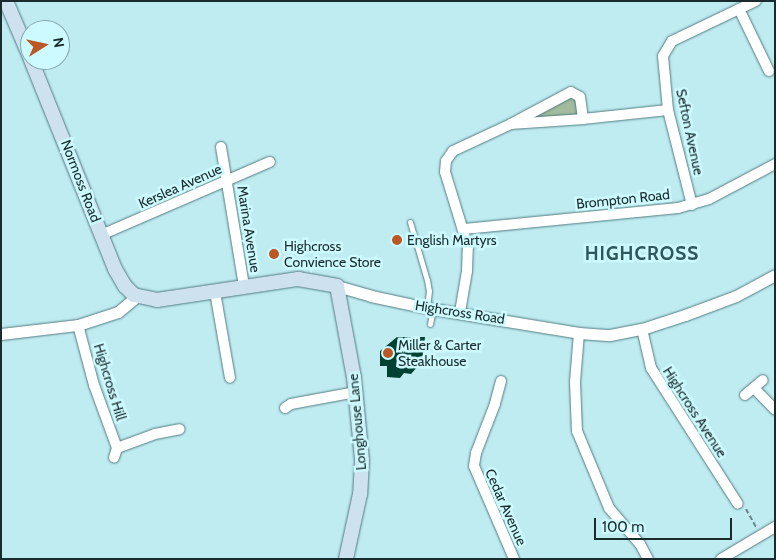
<!DOCTYPE html>
<style>
body{margin:0}
#map{position:relative;width:776px;height:560px;overflow:hidden;background:#bfecf1;font-family:Cabin,sans-serif}
div>[style]{position:absolute}
.green>*{inset:0;background:#a3bc9e}
.building>*{inset:0;background:#004133}
.path>*{height:2px;margin-top:-1px;transform-origin:0;background:repeating-linear-gradient(90deg,#678589 0 5px,transparent 0 7.5px)}
.roads{filter:drop-shadow(0 0 1px #527c80) drop-shadow(0 0 1px #527c80)}
.service>*{height:5px;margin:-2.5px;padding:0 2.5px;transform-origin:2.5px;border-radius:2.5px;background:#fff}
.minor>*{height:10px;margin:-5px;padding:0 5px;transform-origin:5px;border-radius:5px;background:#fff}
.tertiary>*{height:11px;margin:-5.5px;padding:0 5.5px;transform-origin:5.5px;border-radius:5.5px;background:#fff}
.secondary>*{height:14px;margin:-7px;padding:0 7px;transform-origin:7px;border-radius:7px;background:#cde2ee}
.dots>*{width:14px;height:14px;translate:-50% -50%;box-sizing:border-box;border:2px solid #ccfaff;border-radius:50%}
span{translate:-50% -50%;white-space:nowrap;text-align:center;line-height:1.15;-webkit-text-stroke:5px #ccfaff;paint-order:stroke}
.street-label{font-size:14px;color:#192b2d}
.poi-label{font-size:14px;color:#192b2d}
.left{translate:0 -50%;text-align:left}
.district-label{font-size:19px;color:#2f585d;font-weight:700;letter-spacing:1px}
.frame{position:absolute;inset:0;border:2px solid #192b2d;pointer-events:none}
.north{position:absolute;left:20px;top:20px;width:50px;height:50px;box-sizing:border-box;background:#ccfaff;border:1px solid #84a7ab;border-radius:50%;rotate:80deg;font-size:14px;font-weight:700;line-height:20px;text-align:center;color:#192b2d}
.north::after{content:'';display:block;margin:auto;width:18px;height:22px;background:#bb5724;clip-path:polygon(50% 0,100% 100%,50% 72%,0 100%)}
.scale{position:absolute;left:594px;top:518px;width:138px;height:22px;box-sizing:border-box;border:2px solid #192b2d;border-top:0;padding-left:6px;font-size:15px;line-height:18px;white-space:nowrap;color:#192b2d;-webkit-text-stroke:4px #ccfaff;paint-order:stroke}
</style>
<div id="map">
<div class="green">
<i style="clip-path:polygon(575px 93px,583px 119px,511px 124px)"></i>
</div>
<div class="building">
<i style="clip-path:polygon(397px 337px,425px 337px,423px 355px,418px 360px,419px 365px,411px 374px,404px 373px,400px 378px,387px 377px,387px 366px,380px 366px,380px 351px)"></i>
</div>
<div class="path">
<i style="left:746px;top:509px;width:21px;rotate:61deg"></i>
</div>
<div class="roads">
<div class="service">
<i style="left:410px;top:222px;width:60px;rotate:73.7deg"></i>
<i style="left:427px;top:280px;width:11px;rotate:80deg"></i>
<i style="left:429px;top:291px;width:16px;rotate:97deg"></i>
<i style="left:430px;top:324px;width:15px;rotate:-79deg"></i>
</div>
<div class="minor">
<i style="left:739px;top:9px;width:69px;rotate:64.2deg"></i>
<i style="left:512px;top:124px;width:71px;rotate:-4deg"></i>
<i style="left:221px;top:147px;width:141px;rotate:80.6deg"></i>
<i style="left:692px;top:205px;width:98px;rotate:-104.2deg"></i>
<i style="left:668px;top:110px;width:54px;rotate:-95.3deg"></i>
<i style="left:663px;top:56px;width:17px;rotate:-59deg"></i>
<i style="left:672px;top:41px;width:93px;rotate:-25.5deg"></i>
<i style="left:464px;top:229px;width:215px;rotate:-5.6deg"></i>
<i style="left:678px;top:208px;width:32px;rotate:-16deg"></i>
<i style="left:709px;top:199px;width:75px;rotate:-27.9deg"></i>
<i style="left:101px;top:235px;width:184px;rotate:-23.4deg"></i>
<i style="left:215px;top:292px;width:87px;rotate:80.1deg"></i>
<i style="left:460px;top:312px;width:42px;rotate:-80.3deg"></i>
<i style="left:467px;top:271px;width:24px;rotate:-88deg"></i>
<i style="left:468px;top:247px;width:78px;rotate:-107deg"></i>
<i style="left:445px;top:172px;width:11px;rotate:-85deg"></i>
<i style="left:446px;top:161px;width:12px;rotate:-55deg"></i>
<i style="left:453px;top:151px;width:64px;rotate:-25deg"></i>
<i style="left:511px;top:124px;width:68px;rotate:-28.1deg"></i>
<i style="left:571px;top:92px;width:10px;rotate:29deg"></i>
<i style="left:580px;top:97px;width:22px;rotate:82deg"></i>
<i style="left:583px;top:119px;width:85px;rotate:-6deg"></i>
<i style="left:78px;top:325px;width:62px;rotate:75.1deg"></i>
<i style="left:94px;top:385px;width:67px;rotate:69.9deg"></i>
<i style="left:117px;top:448px;width:10px;rotate:107deg"></i>
<i style="left:642px;top:329px;width:40px;rotate:77deg"></i>
<i style="left:651px;top:368px;width:161px;rotate:57.4deg"></i>
<i style="left:579px;top:333px;width:49px;rotate:94.7deg"></i>
<i style="left:575px;top:382px;width:49px;rotate:87.7deg"></i>
<i style="left:577px;top:431px;width:83px;rotate:67.4deg"></i>
<i style="left:609px;top:508px;width:48px;rotate:49.3deg"></i>
<i style="left:640px;top:544px;width:17px;rotate:62deg"></i>
<i style="left:501px;top:381px;width:24px;rotate:105deg"></i>
<i style="left:495px;top:404px;width:53px;rotate:111.2deg"></i>
<i style="left:476px;top:453px;width:13px;rotate:99deg"></i>
<i style="left:474px;top:466px;width:101px;rotate:66.7deg"></i>
<i style="left:754px;top:388px;width:30px;rotate:46deg"></i>
<i style="left:745px;top:395px;width:23px;rotate:-40deg"></i>
<i style="left:285px;top:408px;width:7px;rotate:-34deg"></i>
<i style="left:291px;top:404px;width:66px;rotate:-10.5deg"></i>
<i style="left:117px;top:448px;width:40px;rotate:-20.2deg"></i>
<i style="left:155px;top:434px;width:25px;rotate:-11deg"></i>
<i style="left:721px;top:559px;width:63px;rotate:-30.7deg"></i>
</div>
<div class="tertiary">
<i style="left:337px;top:286px;width:35px;rotate:16deg"></i>
<i style="left:371px;top:296px;width:57px;rotate:12.1deg"></i>
<i style="left:427px;top:308px;width:154px;rotate:9.3deg"></i>
<i style="left:579px;top:333px;width:31px;rotate:4deg"></i>
<i style="left:610px;top:335px;width:33px;rotate:-11deg"></i>
<i style="left:642px;top:329px;width:45px;rotate:-18deg"></i>
<i style="left:685px;top:315px;width:54px;rotate:-20.4deg"></i>
<i style="left:736px;top:296px;width:44px;rotate:-28.3deg"></i>
<i style="left:1px;top:334px;width:78px;rotate:-6.7deg"></i>
<i style="left:78px;top:325px;width:42px;rotate:-18deg"></i>
<i style="left:118px;top:312px;width:25px;rotate:-40deg"></i>
</div>
<div class="secondary">
<i style="left:6px;top:1px;width:61px;rotate:66.8deg"></i>
<i style="left:31px;top:60px;width:225px;rotate:68.1deg"></i>
<i style="left:115px;top:269px;width:20px;rotate:60deg"></i>
<i style="left:125px;top:286px;width:13px;rotate:45deg"></i>
<i style="left:134px;top:295px;width:24px;rotate:12deg"></i>
<i style="left:157px;top:300px;width:143px;rotate:-8.5deg"></i>
<i style="left:298px;top:279px;width:40px;rotate:10deg"></i>
<i style="left:337px;top:286px;width:94px;rotate:79.5deg"></i>
<i style="left:354px;top:378px;width:82px;rotate:84.4deg"></i>
<i style="left:362px;top:460px;width:34px;rotate:93deg"></i>
<i style="left:360px;top:494px;width:66px;rotate:102.2deg"></i>
</div>
</div>
<div class="dots">
<i style="left:397px;top:240px;background:#bb5724"></i>
<i style="left:274px;top:254px;background:#bb5724"></i>
<i style="left:388px;top:353px;background:#bb5724"></i>
</div>
<div class="street-label">
<span style="left:690px;top:132px;rotate:78deg">Sefton Avenue</span>
<span style="left:81px;top:181px;rotate:69deg">Normoss Road</span>
<span style="left:180px;top:186px;rotate:-24deg">Kerslea Avenue</span>
<span style="left:623px;top:199px;rotate:-6deg">Brompton Road</span>
<span style="left:249px;top:229px;rotate:81deg">Marina Avenue</span>
<span style="left:460px;top:312px;rotate:9deg">Highcross Road</span>
<span style="left:110px;top:382px;rotate:73deg">Highcross Hill</span>
<span style="left:695px;top:412px;rotate:57deg">Highcross Avenue</span>
<span style="left:357px;top:422px;rotate:-95deg">Longhouse Lane</span>
<span style="left:506px;top:507px;rotate:66deg">Cedar Avenue</span>
</div>
<div class="poi-label">
<span class="left" style="left:407px;top:240px">English Martyrs</span>
<span class="left" style="left:284px;top:254px">Highcross<br>Convience Store</span>
<span class="left" style="left:398px;top:353px">Miller &amp; Carter<br>Steakhouse</span>
</div>
<div class="district-label">
<span style="left:642px;top:254px">HIGHCROSS</span>
</div>
<div class="frame"></div>
<div class="north">N</div>
<div class="scale">100 m</div>
</div>
